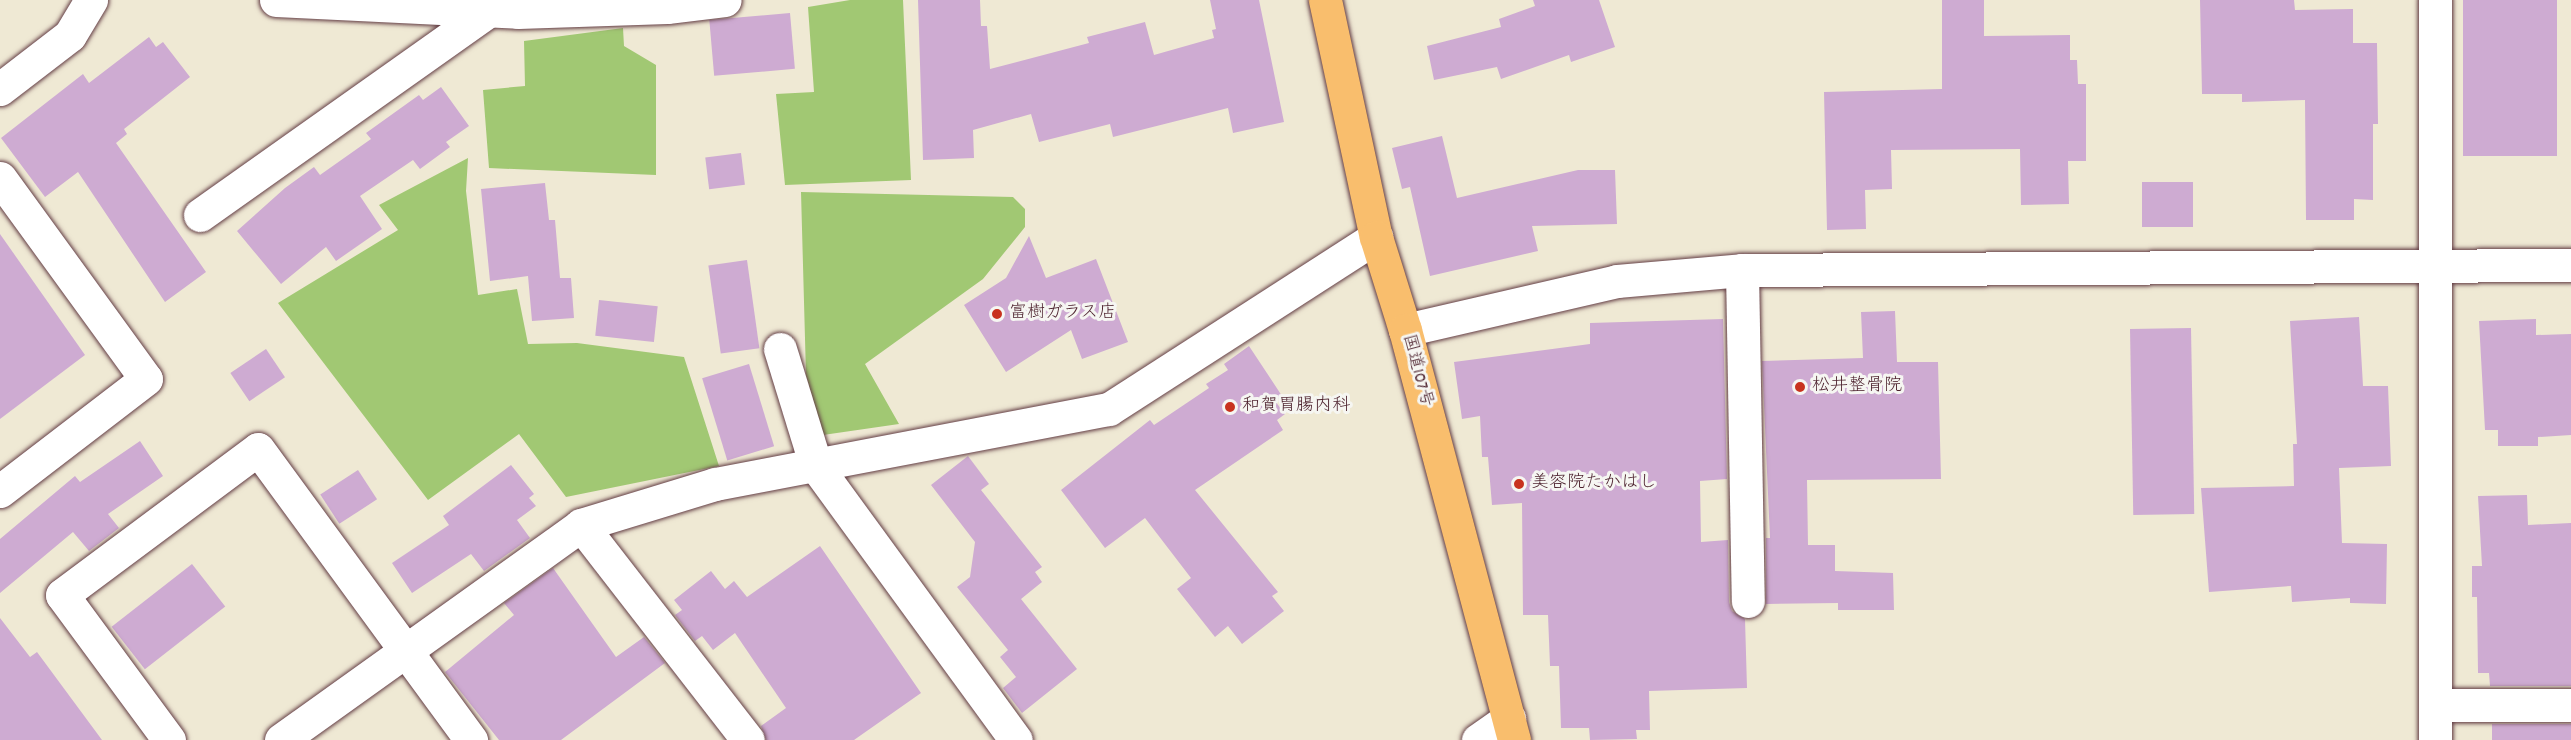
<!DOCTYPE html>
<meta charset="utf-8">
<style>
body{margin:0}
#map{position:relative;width:2571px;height:740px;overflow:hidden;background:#efe9d4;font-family:Dekko,"Klee One",sans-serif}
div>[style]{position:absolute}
.green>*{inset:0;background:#a1c873}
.building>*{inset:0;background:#ceabd2;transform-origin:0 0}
.roads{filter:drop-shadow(0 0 2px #633d44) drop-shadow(0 0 2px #633d44)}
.minor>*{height:33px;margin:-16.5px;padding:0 16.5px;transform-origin:16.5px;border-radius:16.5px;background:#fff}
.highway>*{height:33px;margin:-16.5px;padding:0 16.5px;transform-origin:16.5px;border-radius:16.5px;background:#f9be6d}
.dots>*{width:16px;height:16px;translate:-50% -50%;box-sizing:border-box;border:3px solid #f6f6f2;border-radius:50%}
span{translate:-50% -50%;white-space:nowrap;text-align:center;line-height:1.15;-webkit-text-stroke:6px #f6f6f2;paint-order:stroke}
.poi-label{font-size:18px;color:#4a1f2b}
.left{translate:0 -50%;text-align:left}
.street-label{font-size:18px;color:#4a1f2b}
</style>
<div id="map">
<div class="green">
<i style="clip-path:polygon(850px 0,903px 0,911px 180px,785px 185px,776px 94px,814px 92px,808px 7px)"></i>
<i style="clip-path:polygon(623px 28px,624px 46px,656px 65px,656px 175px,489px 168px,483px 90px,525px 86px,524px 41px)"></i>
<i style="clip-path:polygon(468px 158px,466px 191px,478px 295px,517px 289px,528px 344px,577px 343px,684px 357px,719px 466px,566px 497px,519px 434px,428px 500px,278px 303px,398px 230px,379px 205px)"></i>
<i style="clip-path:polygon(801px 192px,1013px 197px,1025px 209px,1025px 227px,983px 279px,865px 364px,899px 424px,823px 435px,806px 375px)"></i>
</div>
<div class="building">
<i style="clip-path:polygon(918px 0,980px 0,981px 26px,987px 26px,990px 69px,1089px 43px,1087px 37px,1145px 22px,1154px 55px,1214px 38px,1212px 30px,1216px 29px,1210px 0,1259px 0,1284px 122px,1233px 133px,1228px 108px,1113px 137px,1110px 124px,1039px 142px,1031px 114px,973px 130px,974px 158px,923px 160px)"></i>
<i style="clip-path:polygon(1533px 0,1599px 0,1615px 47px,1571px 62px,1569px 55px,1501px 79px,1497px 67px,1434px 80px,1427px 46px,1501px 27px,1499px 19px,1535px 6px)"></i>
<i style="clip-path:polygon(1942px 0,1984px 0,1984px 36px,2070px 35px,2070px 60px,2077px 60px,2078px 84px,2086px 84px,2086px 161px,2068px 161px,2069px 204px,2021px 205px,2020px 149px,1891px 150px,1892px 189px,1865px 190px,1866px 229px,1827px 230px,1824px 92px,1942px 89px)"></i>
<i style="clip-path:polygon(2200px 0,2294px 0,2295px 10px,2353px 9px,2353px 43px,2377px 43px,2378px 124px,2373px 124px,2373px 200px,2354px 199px,2354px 220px,2306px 220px,2305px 100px,2242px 102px,2242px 94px,2202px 94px)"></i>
<i style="left:2463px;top:0;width:94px;height:156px"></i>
<i style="left:790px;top:13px;width:56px;height:81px;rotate:85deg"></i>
<i style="clip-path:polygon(149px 37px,156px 47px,163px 42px,190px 77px,124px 129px,127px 134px,116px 143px,206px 272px,165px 302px,78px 172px,45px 197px,1px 138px,83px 74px,89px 83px)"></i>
<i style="clip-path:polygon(441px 87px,469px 126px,446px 142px,450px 147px,420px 169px,413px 160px,360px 196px,382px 229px,336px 261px,326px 247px,281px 284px,237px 231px,285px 188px,314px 167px,320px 175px,371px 139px,366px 133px,419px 95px,423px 100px)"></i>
<i style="clip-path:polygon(1442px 136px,1457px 198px,1578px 170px,1615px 170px,1617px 224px,1532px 226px,1538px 251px,1430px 276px,1410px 187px,1402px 189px,1392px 148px)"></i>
<i style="left:741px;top:153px;width:32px;height:36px;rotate:83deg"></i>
<i style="left:2142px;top:182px;width:51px;height:45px"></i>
<i style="clip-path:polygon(545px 183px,549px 220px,555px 220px,560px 278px,571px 278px,574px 318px,532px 321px,528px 276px,490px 281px,481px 189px)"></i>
<i style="clip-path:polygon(0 234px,85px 355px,0 419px)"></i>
<i style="clip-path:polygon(1029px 236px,1046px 278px,1096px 259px,1128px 342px,1082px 359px,1071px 330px,1006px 372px,964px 305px,1006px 278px)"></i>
<i style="left:747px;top:260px;width:89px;height:39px;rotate:82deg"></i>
<i style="left:599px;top:300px;width:59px;height:36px;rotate:6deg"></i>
<i style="clip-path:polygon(1895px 311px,1897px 362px,1938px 362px,1941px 479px,1807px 480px,1808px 545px,1835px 545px,1835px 571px,1893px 573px,1894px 610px,1838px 610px,1838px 603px,1766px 604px,1766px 538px,1770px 538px,1762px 361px,1863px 358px,1861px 312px)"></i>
<i style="clip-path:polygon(2359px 317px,2363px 386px,2388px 386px,2391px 466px,2339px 468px,2342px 543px,2387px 544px,2386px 604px,2350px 603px,2350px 598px,2292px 602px,2291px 586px,2209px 592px,2201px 488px,2294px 486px,2293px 444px,2297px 444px,2290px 321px)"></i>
<i style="clip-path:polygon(1723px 319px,1727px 479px,1700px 481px,1701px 542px,1728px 540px,1729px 602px,1732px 611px,1745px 619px,1747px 688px,1649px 691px,1650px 730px,1636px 730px,1637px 739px,1590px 740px,1589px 728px,1561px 728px,1559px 666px,1550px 666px,1548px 615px,1523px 615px,1522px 503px,1492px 505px,1488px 457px,1482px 457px,1480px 416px,1462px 419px,1454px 362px,1590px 344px,1590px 323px)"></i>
<i style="clip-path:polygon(2536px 319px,2536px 335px,2571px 334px,2571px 435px,2538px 437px,2538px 446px,2498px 446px,2498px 430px,2485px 430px,2479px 321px)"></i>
<i style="left:2191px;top:328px;width:186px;height:61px;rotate:89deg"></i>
<i style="clip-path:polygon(1249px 346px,1282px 396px,1275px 401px,1285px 414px,1277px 420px,1283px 430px,1195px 490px,1278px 592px,1272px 596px,1284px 611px,1242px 644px,1228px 626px,1215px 637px,1177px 589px,1191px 578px,1145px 518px,1105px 548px,1061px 490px,1150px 420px,1154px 425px,1209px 388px,1206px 384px,1228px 370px,1224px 364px)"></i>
<i style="left:266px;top:349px;width:34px;height:43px;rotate:56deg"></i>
<i style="left:749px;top:364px;width:86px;height:49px;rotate:73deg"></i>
<i style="clip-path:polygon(140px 441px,163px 476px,108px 514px,119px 528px,89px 551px,73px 532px,0 593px,0 539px,75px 476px,80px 482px)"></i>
<i style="clip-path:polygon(968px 456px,989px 484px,981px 490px,1042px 567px,1035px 572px,1042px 582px,1021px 599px,1077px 669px,1022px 713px,1003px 688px,1016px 677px,1000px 657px,1008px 650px,957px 587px,970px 577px,975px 542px,931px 485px)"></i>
<i style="clip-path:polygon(511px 465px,534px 494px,529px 498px,536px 506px,517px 520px,530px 538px,484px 571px,471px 554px,412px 593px,392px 563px,449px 525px,443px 516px)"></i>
<i style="left:358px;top:470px;width:35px;height:45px;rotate:57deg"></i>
<i style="clip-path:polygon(2527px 495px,2528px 525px,2571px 523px,2571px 686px,2490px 686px,2489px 673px,2478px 673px,2477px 597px,2472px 597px,2472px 566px,2482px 566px,2478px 496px)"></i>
<i style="clip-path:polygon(820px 546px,921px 693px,854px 740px,766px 740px,761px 726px,786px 708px,735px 633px,713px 650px,702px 636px,695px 641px,675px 615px,682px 610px,674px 600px,711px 571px,725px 589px,734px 581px,747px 597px)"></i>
<i style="left:192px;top:564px;width:54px;height:102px;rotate:52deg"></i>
<i style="clip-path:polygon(553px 568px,616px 657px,644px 637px,665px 663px,561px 740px,499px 740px,445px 672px,514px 615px,504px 603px)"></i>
<i style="clip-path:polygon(0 618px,30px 657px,37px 652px,102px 740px,0 740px)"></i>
<i style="left:2492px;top:724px;width:79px;height:16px"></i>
</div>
<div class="roads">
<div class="minor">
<i style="left:276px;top:0;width:242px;rotate:2.8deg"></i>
<i style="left:518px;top:12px;width:149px;rotate:-1.9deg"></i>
<i style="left:667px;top:7px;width:58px;rotate:-6.9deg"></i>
<i style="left:0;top:89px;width:88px;rotate:-37.6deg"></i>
<i style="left:70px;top:35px;width:41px;rotate:-59deg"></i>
<i style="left:0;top:178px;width:248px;rotate:54deg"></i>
<i style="left:146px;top:379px;width:184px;rotate:142.5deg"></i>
<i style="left:200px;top:215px;width:352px;rotate:-35.3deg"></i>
<i style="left:1742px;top:270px;width:331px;rotate:89deg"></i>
<i style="left:1405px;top:330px;width:218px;rotate:-13deg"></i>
<i style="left:1617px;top:281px;width:125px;rotate:-5deg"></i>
<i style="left:1742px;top:270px;width:829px;rotate:-0.35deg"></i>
<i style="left:780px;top:349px;width:122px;rotate:72.9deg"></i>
<i style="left:816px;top:466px;width:339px;rotate:53.9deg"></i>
<i style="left:581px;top:525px;width:272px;rotate:52.2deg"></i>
<i style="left:2435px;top:705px;width:136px"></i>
<i style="left:169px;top:740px;width:180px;rotate:-126.4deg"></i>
<i style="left:62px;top:595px;width:244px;rotate:-36.7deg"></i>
<i style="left:258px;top:449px;width:361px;rotate:53.8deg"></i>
<i style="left:281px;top:740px;width:369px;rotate:-35.6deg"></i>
<i style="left:581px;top:525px;width:140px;rotate:-17deg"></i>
<i style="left:715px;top:484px;width:401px;rotate:-10.8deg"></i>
<i style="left:1109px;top:409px;width:318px;rotate:-32.8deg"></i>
<i style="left:1478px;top:740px;width:38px;rotate:-35deg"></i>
<i style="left:2435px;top:740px;width:740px;rotate:-90deg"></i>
</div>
<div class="highway">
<i style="left:1325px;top:0;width:242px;rotate:77.9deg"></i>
<i style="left:1376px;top:237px;width:97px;rotate:72.7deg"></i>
<i style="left:1405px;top:330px;width:424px;rotate:75.1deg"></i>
</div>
</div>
<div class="dots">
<i style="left:997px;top:314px;background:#c8321e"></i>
<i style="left:1800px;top:387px;background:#c8321e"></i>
<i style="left:1230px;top:407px;background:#c8321e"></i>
<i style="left:1519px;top:484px;background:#c8321e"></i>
</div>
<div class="poi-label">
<span class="left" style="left:1009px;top:314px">富樹ガラス店</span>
<span class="left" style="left:1812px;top:387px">松井整骨院</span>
<span class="left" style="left:1242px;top:407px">和賀胃腸内科</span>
<span class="left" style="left:1531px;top:484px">美容院たかはし</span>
</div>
<div class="street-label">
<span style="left:1416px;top:371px;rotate:75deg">国道107号</span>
</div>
</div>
